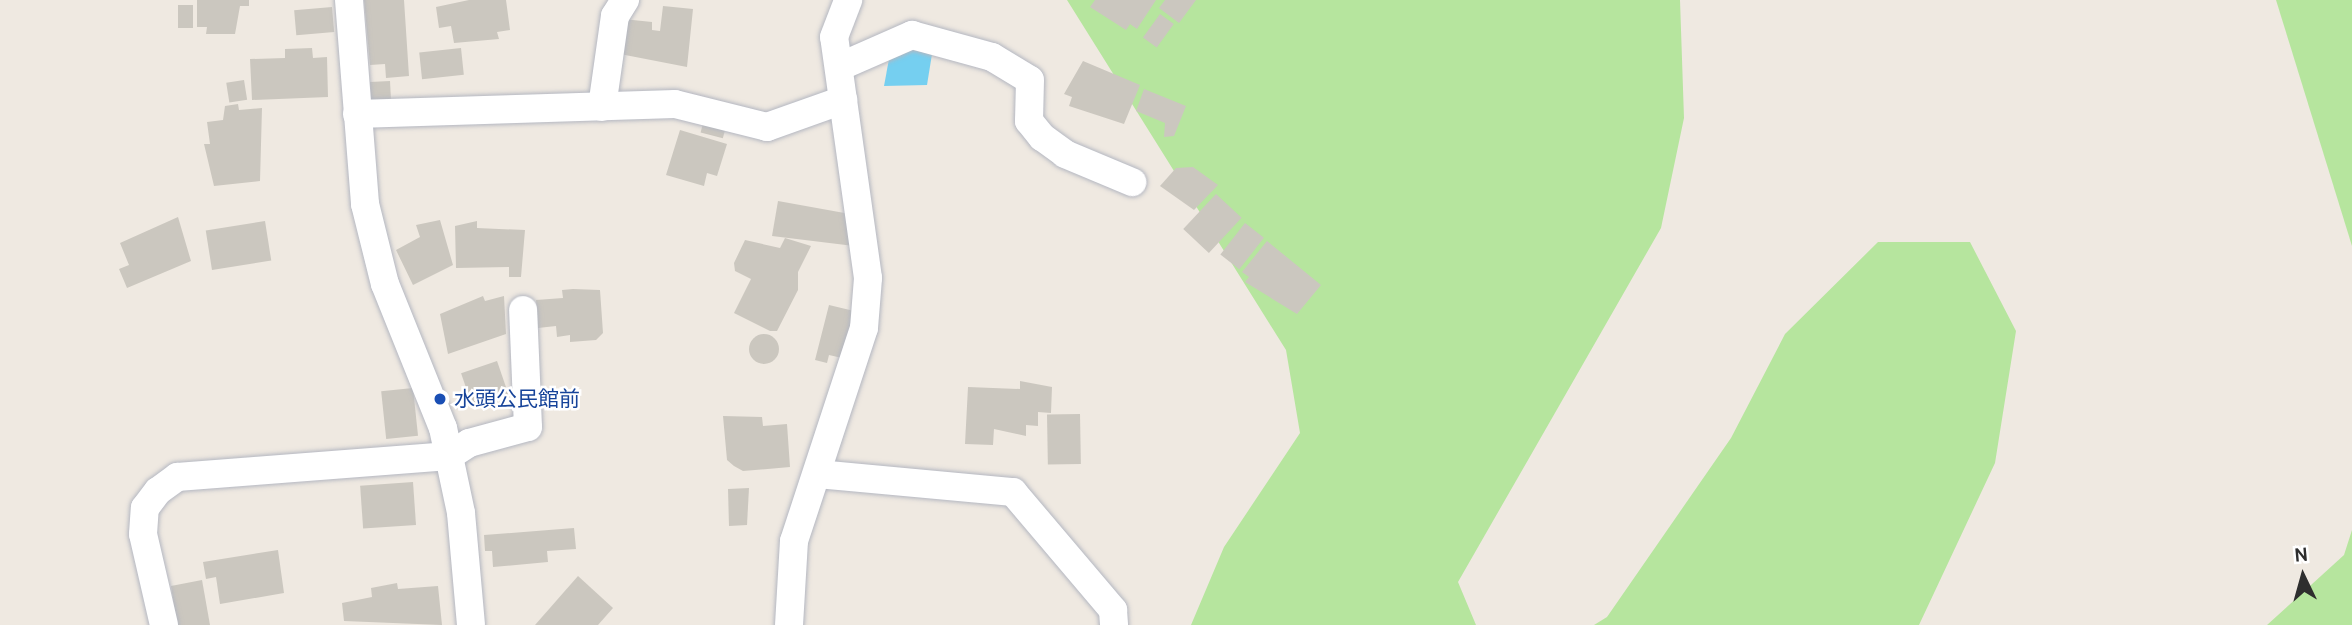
<!DOCTYPE html>
<meta charset="utf-8">
<style>
body{margin:0}
#map{position:relative;width:2352px;height:625px;overflow:hidden;background:#efe9e1;font-family:Cabin,"Noto Sans JP",sans-serif}
div>[style]{position:absolute}
.green>*{inset:0;background:#b6e59e}
.water>*{inset:0;background:#75cff0}
.building>*{inset:0;background:#cbc7bf;transform-origin:0 0}
.round{border-radius:50%}
.roads{filter:drop-shadow(0 0 2px #b4b7c1) drop-shadow(0 0 2px #b4b7c1)}
.minor>*{height:28px;margin:-14px;padding:0 14px;transform-origin:14px;border-radius:14px;background:#fff}
.dots>*{width:19px;height:19px;translate:-50% -50%;box-sizing:border-box;border:4px solid #fff;border-radius:50%}
span{translate:-50% -50%;white-space:nowrap;text-align:center;line-height:1.15;-webkit-text-stroke:5px #fff;paint-order:stroke}
.transit-label{font-size:21px;color:#164399}
.left{translate:0 -50%;text-align:left}
.north{position:absolute;left:2268px;top:541px;width:70px;height:70px;-webkit-text-stroke:5px #fff;paint-order:stroke;rotate:355deg;font-size:19px;font-weight:700;line-height:28px;text-align:center;color:#2e2e2e}
.north::after{content:'';display:block;margin:auto;width:24px;height:32px;background:#2e2e2e;clip-path:polygon(50% 0,100% 100%,50% 72%,0 100%)}
</style>
<div id="map">
<div class="green">
<i style="clip-path:polygon(1067px 0,1680px 0,1684px 118px,1661px 228px,1458px 582px,1476px 625px,1191px 625px,1224px 547px,1300px 433px,1286px 350px)"></i>
<i style="clip-path:polygon(2276px 0,2352px 0,2352px 246px)"></i>
<i style="clip-path:polygon(1878px 242px,1970px 242px,2016px 331px,1995px 463px,1919px 625px,1594px 625px,1607px 617px,1731px 438px,1785px 334px)"></i>
<i style="clip-path:polygon(2352px 530px,2352px 625px,2267px 625px,2344px 555px)"></i>
</div>
<div class="water">
<i style="clip-path:polygon(907px 49px,932px 54px,927px 85px,884px 86px,889px 59px)"></i>
</div>
<div class="building">
<i style="clip-path:polygon(197px 0,249px 0,249px 6px,240px 6px,235px 34px,206px 34px,207px 27px,197px 27px)"></i>
<i style="clip-path:polygon(364px 0,404px 0,409px 76px,386px 78px,385px 64px,370px 65px)"></i>
<i style="clip-path:polygon(469px 0,506px 0,510px 30px,497px 32px,499px 39px,454px 43px,451px 26px,439px 28px,436px 7px)"></i>
<i style="clip-path:polygon(1095px 0,1156px 0,1137px 29px,1130px 24px,1126px 30px,1090px 7px)"></i>
<i style="clip-path:polygon(1165px 0,1196px 0,1179px 23px,1159px 8px)"></i>
<i style="left:178px;top:5px;width:15px;height:23px"></i>
<i style="clip-path:polygon(663px 6px,693px 9px,687px 67px,620px 54px,623px 19px,652px 22px,652px 30px,660px 31px)"></i>
<i style="left:332px;top:7px;width:25px;height:38px;rotate:85deg"></i>
<i style="left:1160px;top:14px;width:17px;height:29px;rotate:36deg"></i>
<i style="clip-path:polygon(312px 48px,313px 58px,327px 57px,328px 97px,252px 100px,250px 59px,285px 58px,285px 49px)"></i>
<i style="left:461px;top:48px;width:27px;height:42px;rotate:84deg"></i>
<i style="clip-path:polygon(1083px 61px,1140px 85px,1124px 124px,1069px 106px,1072px 97px,1064px 94px)"></i>
<i style="left:244px;top:80px;width:20px;height:18px;rotate:81deg"></i>
<i style="left:390px;top:81px;width:19px;height:20px;rotate:87deg"></i>
<i style="clip-path:polygon(1144px 89px,1186px 106px,1174px 136px,1164px 137px,1165px 123px,1136px 111px)"></i>
<i style="clip-path:polygon(238px 104px,239px 110px,262px 108px,260px 181px,214px 186px,204px 144px,210px 144px,207px 122px,223px 120px,225px 106px)"></i>
<i style="left:705px;top:116px;width:23px;height:17px;rotate:15deg"></i>
<i style="clip-path:polygon(680px 130px,727px 144px,717px 176px,707px 173px,704px 186px,666px 175px)"></i>
<i style="clip-path:polygon(1193px 167px,1218px 185px,1194px 210px,1160px 186px,1176px 168px)"></i>
<i style="left:1216px;top:194px;width:35px;height:48px;rotate:43deg"></i>
<i style="clip-path:polygon(778px 201px,850px 214px,854px 246px,772px 236px)"></i>
<i style="clip-path:polygon(178px 217px,191px 261px,127px 288px,119px 269px,129px 265px,120px 243px)"></i>
<i style="clip-path:polygon(440px 220px,453px 265px,413px 285px,396px 250px,420px 237px,416px 225px)"></i>
<i style="left:265px;top:221px;width:40px;height:60px;rotate:81deg"></i>
<i style="clip-path:polygon(477px 221px,477px 228px,525px 230px,521px 277px,509px 277px,509px 267px,456px 268px,455px 226px)"></i>
<i style="left:1245px;top:223px;width:24px;height:40px;rotate:38deg"></i>
<i style="clip-path:polygon(785px 238px,811px 246px,798px 272px,798px 290px,777px 331px,770px 331px,734px 313px,751px 279px,735px 271px,734px 263px,745px 240px,780px 248px)"></i>
<i style="clip-path:polygon(1267px 241px,1321px 285px,1297px 314px,1245px 282px,1249px 277px,1242px 272px)"></i>
<i style="clip-path:polygon(573px 289px,600px 290px,603px 333px,596px 340px,570px 342px,570px 335px,557px 337px,556px 326px,538px 328px,536px 300px,563px 298px,562px 290px)"></i>
<i style="clip-path:polygon(483px 296px,485px 301px,504px 296px,506px 334px,448px 354px,440px 314px)"></i>
<i style="clip-path:polygon(829px 305px,854px 311px,842px 358px,829px 355px,827px 363px,815px 360px)"></i>
<i class="round" style="left:749px;top:334px;width:30px;height:30px"></i>
<i style="left:497px;top:361px;width:37px;height:38px;rotate:71deg"></i>
<i style="clip-path:polygon(1020px 381px,1052px 387px,1051px 413px,1038px 412px,1038px 426px,1026px 425px,1026px 436px,994px 429px,993px 445px,965px 444px,968px 387px,1020px 389px)"></i>
<i style="left:413px;top:388px;width:48px;height:32px;rotate:84deg"></i>
<i style="left:1080px;top:414px;width:50px;height:33px;rotate:89deg"></i>
<i style="clip-path:polygon(723px 416px,762px 417px,763px 426px,787px 424px,790px 467px,743px 471px,734px 466px,727px 460px)"></i>
<i style="left:413px;top:482px;width:43px;height:53px;rotate:86deg"></i>
<i style="clip-path:polygon(749px 488px,747px 525px,729px 526px,728px 489px)"></i>
<i style="clip-path:polygon(574px 528px,576px 549px,547px 551px,548px 562px,493px 567px,492px 551px,485px 551px,484px 535px)"></i>
<i style="clip-path:polygon(278px 550px,284px 593px,220px 604px,216px 577px,206px 579px,203px 562px)"></i>
<i style="clip-path:polygon(578px 576px,613px 608px,598px 625px,535px 625px)"></i>
<i style="clip-path:polygon(202px 580px,210px 625px,177px 625px,171px 586px)"></i>
<i style="clip-path:polygon(397px 583px,398px 589px,438px 586px,442px 625px,344px 621px,342px 603px,372px 597px,371px 588px)"></i>
</div>
<div class="roads">
<div class="minor">
<i style="left:349px;top:0;width:205px;rotate:85.5deg"></i>
<i style="left:365px;top:204px;width:82px;rotate:76deg"></i>
<i style="left:385px;top:284px;width:155px;rotate:68.1deg"></i>
<i style="left:443px;top:428px;width:87px;rotate:78deg"></i>
<i style="left:461px;top:513px;width:112px;rotate:84.9deg"></i>
<i style="left:839px;top:67px;width:80px;rotate:-23.7deg"></i>
<i style="left:912px;top:35px;width:83px;rotate:15.4deg"></i>
<i style="left:992px;top:57px;width:44px;rotate:31.2deg"></i>
<i style="left:1030px;top:80px;width:41px;rotate:91.4deg"></i>
<i style="left:1029px;top:121px;width:21px;rotate:51deg"></i>
<i style="left:1042px;top:137px;width:29px;rotate:36deg"></i>
<i style="left:1065px;top:154px;width:73px;rotate:22.7deg"></i>
<i style="left:602px;top:107px;width:92px;rotate:-81.9deg"></i>
<i style="left:615px;top:16px;width:19px;rotate:-58deg"></i>
<i style="left:357px;top:114px;width:318px;rotate:-1.8deg"></i>
<i style="left:675px;top:104px;width:95px;rotate:14deg"></i>
<i style="left:767px;top:127px;width:81px;rotate:-19.6deg"></i>
<i style="left:818px;top:474px;width:196px;rotate:5.3deg"></i>
<i style="left:1013px;top:492px;width:155px;rotate:49.7deg"></i>
<i style="left:1113px;top:610px;width:15px;rotate:86deg"></i>
<i style="left:164px;top:625px;width:93px;rotate:-103deg"></i>
<i style="left:143px;top:534px;width:26px;rotate:-86deg"></i>
<i style="left:145px;top:508px;width:21px;rotate:-53deg"></i>
<i style="left:158px;top:491px;width:24px;rotate:-36deg"></i>
<i style="left:177px;top:477px;width:273px;rotate:-4.4deg"></i>
<i style="left:449px;top:456px;width:24px;rotate:-33deg"></i>
<i style="left:469px;top:443px;width:61px;rotate:-15.2deg"></i>
<i style="left:528px;top:427px;width:117px;rotate:-92.4deg"></i>
<i style="left:789px;top:625px;width:84px;rotate:-86.6deg"></i>
<i style="left:794px;top:541px;width:224px;rotate:-71.8deg"></i>
<i style="left:864px;top:328px;width:50px;rotate:-85.4deg"></i>
<i style="left:868px;top:278px;width:243px;rotate:-98deg"></i>
<i style="left:834px;top:37px;width:40px;rotate:-69deg"></i>
</div>
</div>
<div class="dots">
<i style="left:440px;top:399px;background:#1a4fb4"></i>
</div>
<div class="transit-label">
<span class="left" style="left:454px;top:399px">水頭公民館前</span>
</div>
<div class="north">N</div>
</div>
